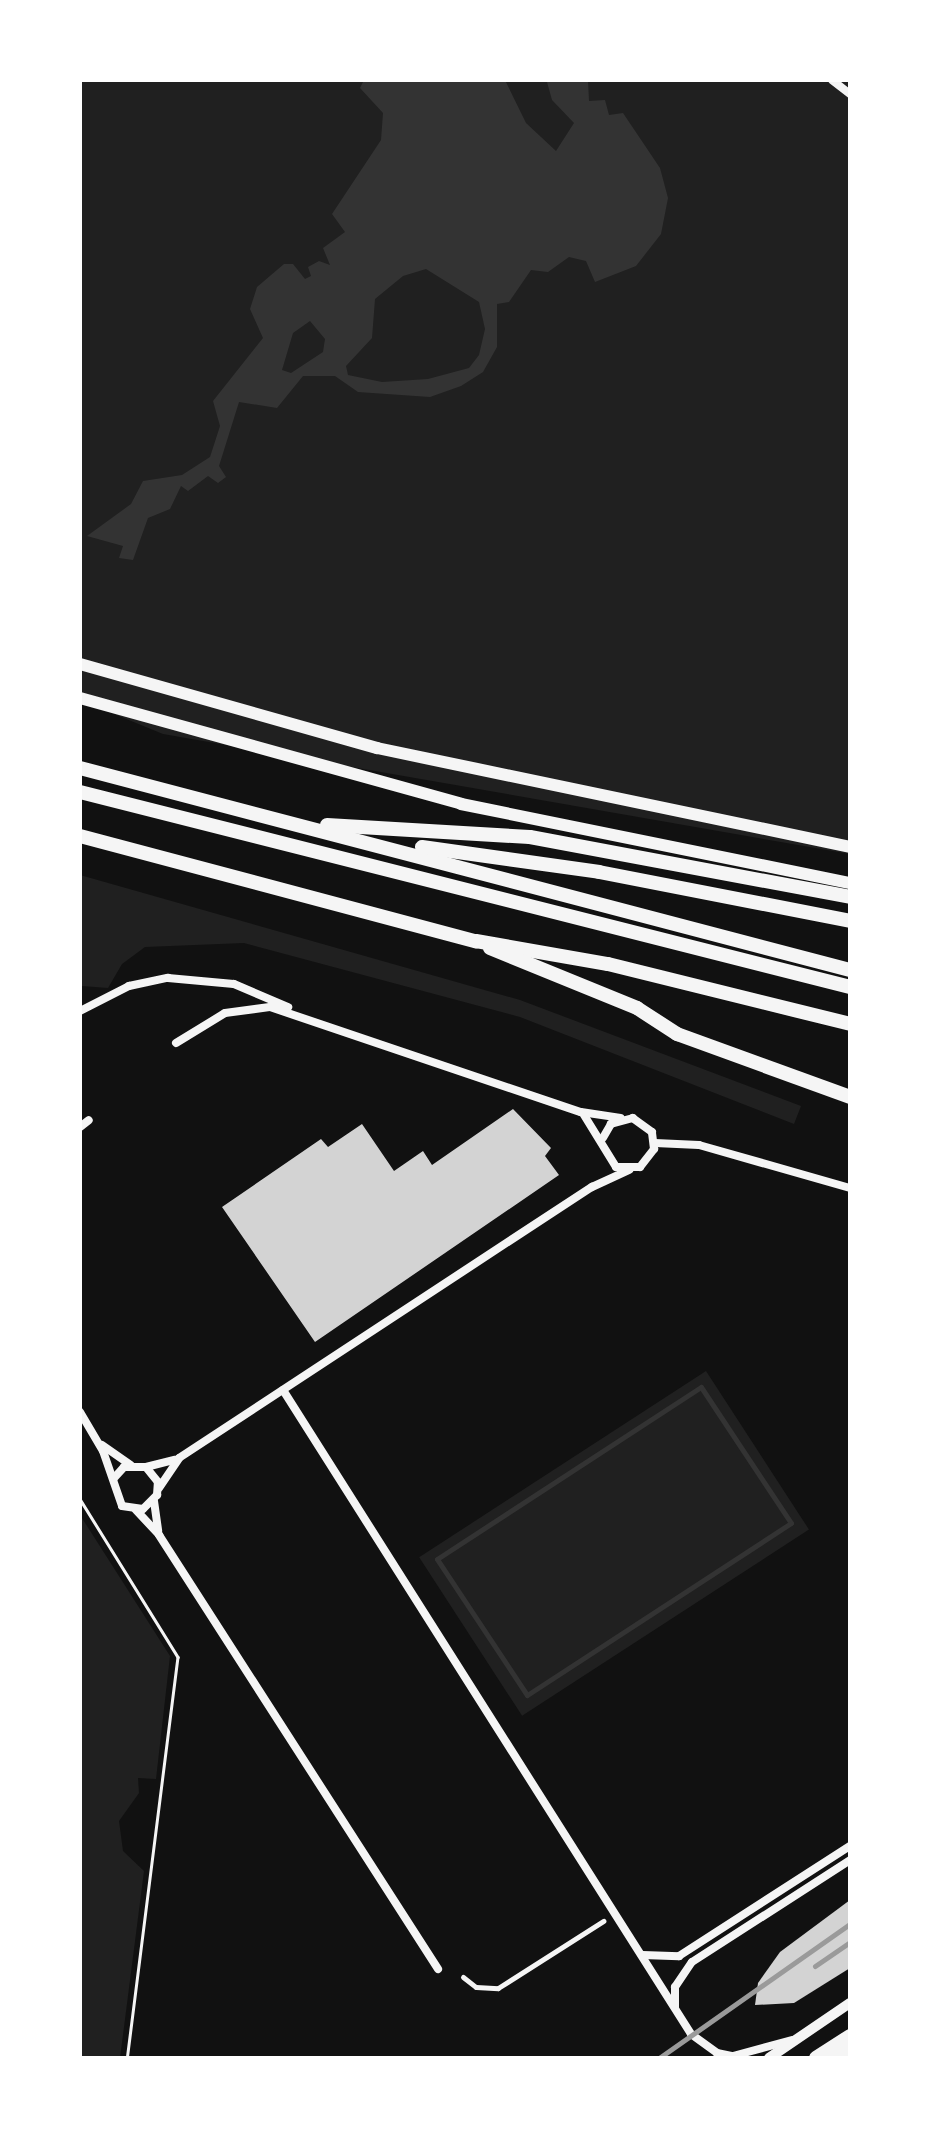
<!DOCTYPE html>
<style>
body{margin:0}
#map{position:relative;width:930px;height:2138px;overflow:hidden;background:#111;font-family:Lato,sans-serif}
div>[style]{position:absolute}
.green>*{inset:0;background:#202020;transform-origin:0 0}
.water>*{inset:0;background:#333}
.stream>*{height:5px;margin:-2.5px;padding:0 2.5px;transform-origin:2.5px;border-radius:2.5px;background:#333}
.building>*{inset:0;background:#d3d3d3}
.path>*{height:2.5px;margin:-1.25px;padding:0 1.25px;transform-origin:1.25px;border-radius:1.25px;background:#f5f5f5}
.pedestrian>*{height:5px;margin:-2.5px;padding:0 2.5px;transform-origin:2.5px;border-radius:2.5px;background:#f5f5f5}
.minor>*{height:8px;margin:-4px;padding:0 4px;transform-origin:4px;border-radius:4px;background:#f5f5f5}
.secondary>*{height:10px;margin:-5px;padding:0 5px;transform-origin:5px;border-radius:5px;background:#f5f5f5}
.trunk>*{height:12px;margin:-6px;padding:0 6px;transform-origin:6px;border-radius:6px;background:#f5f5f5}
.motorway>*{height:14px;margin:-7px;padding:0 7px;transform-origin:7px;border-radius:7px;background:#f5f5f5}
.rail>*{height:5px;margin:-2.5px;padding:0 2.5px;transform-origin:2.5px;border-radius:2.5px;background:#9a9a9a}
span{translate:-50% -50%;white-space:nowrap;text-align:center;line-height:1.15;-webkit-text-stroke:10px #fff;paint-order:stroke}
.frame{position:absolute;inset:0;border:82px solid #fff;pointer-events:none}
</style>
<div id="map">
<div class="green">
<i style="clip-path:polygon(80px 80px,850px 80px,850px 854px,163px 734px,80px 700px)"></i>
<i style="clip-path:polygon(80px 875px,520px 1000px,801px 1106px,794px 1124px,520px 1017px,244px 943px,145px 947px,122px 964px,108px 988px,82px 986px)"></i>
<i style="left:706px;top:1371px;width:189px;height:342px;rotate:57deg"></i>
<i style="clip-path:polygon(80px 1515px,170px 1656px,156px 1779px,138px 1778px,139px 1793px,119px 1821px,123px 1851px,144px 1871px,120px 2058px,80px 2058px)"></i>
</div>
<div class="water">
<i style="clip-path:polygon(evenodd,364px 80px,505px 80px,526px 123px,556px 151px,574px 123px,552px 100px,547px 82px,588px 80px,589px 101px,605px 100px,609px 115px,623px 113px,660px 168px,668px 198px,661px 234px,636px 266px,595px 282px,586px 261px,569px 257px,548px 272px,531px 270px,509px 302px,497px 304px,497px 347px,483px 372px,461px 386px,430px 397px,358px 392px,335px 376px,303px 376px,277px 408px,239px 402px,219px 466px,226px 477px,218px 483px,208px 476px,188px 491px,181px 486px,170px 509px,148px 518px,133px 560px,119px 558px,123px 546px,87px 536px,131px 504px,143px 481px,182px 475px,210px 457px,220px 426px,213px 401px,263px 338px,250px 309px,257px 287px,284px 264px,293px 264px,305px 279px,311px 276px,308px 267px,319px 261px,330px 265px,323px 248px,345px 232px,332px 214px,381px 140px,383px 113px,360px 88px,364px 80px,426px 269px,479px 302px,485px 329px,479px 355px,469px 368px,428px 379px,382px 382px,348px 375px,346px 366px,372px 338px,375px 299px,403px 276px,426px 269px,364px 80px,310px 321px,325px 339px,323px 352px,291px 373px,282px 370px,293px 333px,310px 321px)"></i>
</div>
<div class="stream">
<i style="left:701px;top:1387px;width:163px;rotate:56.5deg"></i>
<i style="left:791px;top:1523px;width:315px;rotate:146.9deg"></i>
<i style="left:527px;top:1695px;width:163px;rotate:-123.5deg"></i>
<i style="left:437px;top:1559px;width:315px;rotate:-33.1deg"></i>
</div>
<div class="building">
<i style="clip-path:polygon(513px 1109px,551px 1148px,545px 1156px,559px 1175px,315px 1342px,222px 1207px,321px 1139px,328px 1147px,362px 1124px,394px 1171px,423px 1151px,432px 1165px)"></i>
<i style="clip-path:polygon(850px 1900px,850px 1968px,794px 2003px,755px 2005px,758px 1983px,780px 1952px)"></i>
</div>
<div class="path">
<i style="left:80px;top:1499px;width:186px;rotate:58.2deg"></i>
<i style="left:178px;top:1657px;width:404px;rotate:97.2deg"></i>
</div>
<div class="pedestrian">
<i style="left:463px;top:1977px;width:16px;rotate:38deg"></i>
<i style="left:476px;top:1987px;width:22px;rotate:3deg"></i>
<i style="left:498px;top:1988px;width:125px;rotate:-32.5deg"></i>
</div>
<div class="minor">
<i style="left:832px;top:80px;width:23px;rotate:38deg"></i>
<i style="left:80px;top:1011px;width:55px;rotate:-27deg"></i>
<i style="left:129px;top:986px;width:40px;rotate:-12deg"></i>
<i style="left:168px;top:978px;width:66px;rotate:5.2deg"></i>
<i style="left:234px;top:984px;width:59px;rotate:23.1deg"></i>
<i style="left:176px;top:1043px;width:57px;rotate:-31.5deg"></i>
<i style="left:225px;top:1013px;width:45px;rotate:-7.6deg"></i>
<i style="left:270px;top:1007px;width:328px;rotate:18.7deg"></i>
<i style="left:581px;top:1112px;width:40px;rotate:8.5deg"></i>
<i style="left:584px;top:1115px;width:61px;rotate:58.4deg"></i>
<i style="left:616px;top:1167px;width:24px"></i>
<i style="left:640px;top:1167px;width:23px;rotate:-52deg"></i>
<i style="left:654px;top:1149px;width:17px;rotate:-97deg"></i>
<i style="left:652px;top:1132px;width:24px;rotate:-144deg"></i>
<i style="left:633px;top:1118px;width:23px;rotate:165deg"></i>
<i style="left:611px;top:1124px;width:16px;rotate:120deg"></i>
<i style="left:80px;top:1127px;width:11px;rotate:-38deg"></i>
<i style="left:655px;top:1143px;width:44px;rotate:2.6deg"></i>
<i style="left:699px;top:1145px;width:157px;rotate:15.9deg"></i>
<i style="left:283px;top:1390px;width:762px;rotate:57.64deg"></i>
<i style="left:691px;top:2034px;width:32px;rotate:36deg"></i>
<i style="left:717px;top:2053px;width:16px;rotate:11deg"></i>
<i style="left:733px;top:2056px;width:61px;rotate:-15.2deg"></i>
<i style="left:80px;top:1412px;width:45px;rotate:59.5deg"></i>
<i style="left:103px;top:1451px;width:58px;rotate:70.9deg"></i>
<i style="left:122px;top:1506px;width:21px;rotate:8deg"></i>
<i style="left:143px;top:1509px;width:20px;rotate:-45deg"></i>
<i style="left:157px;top:1495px;width:13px;rotate:-86deg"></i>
<i style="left:158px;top:1482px;width:19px;rotate:-129deg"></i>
<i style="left:146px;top:1467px;width:22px;rotate:180deg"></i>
<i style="left:124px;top:1467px;width:15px;rotate:132deg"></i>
<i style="left:102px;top:1445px;width:35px;rotate:35deg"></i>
<i style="left:146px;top:1467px;width:30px;rotate:-14deg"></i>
<i style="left:159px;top:1488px;width:36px;rotate:-56deg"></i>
<i style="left:179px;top:1458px;width:494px;rotate:-33.3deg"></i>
<i style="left:592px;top:1187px;width:41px;rotate:-24.7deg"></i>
<i style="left:154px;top:1501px;width:30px;rotate:82deg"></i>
<i style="left:136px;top:1510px;width:34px;rotate:47deg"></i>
<i style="left:159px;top:1535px;width:516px;rotate:57.26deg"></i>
<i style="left:643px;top:1955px;width:36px;rotate:2deg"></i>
<i style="left:679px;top:1956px;width:203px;rotate:-32.8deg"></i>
<i style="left:675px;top:2007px;width:20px;rotate:-90deg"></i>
<i style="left:675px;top:1987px;width:30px;rotate:-56deg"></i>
<i style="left:692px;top:1962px;width:188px;rotate:-32.8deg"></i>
</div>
<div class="secondary">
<i style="left:769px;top:2058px;width:98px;rotate:-34.2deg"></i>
<i style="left:834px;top:2058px;width:18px;rotate:-29deg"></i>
</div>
<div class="trunk">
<i style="left:80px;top:664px;width:309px;rotate:15.8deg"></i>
<i style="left:377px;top:748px;width:483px;rotate:11.8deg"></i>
<i style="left:80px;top:698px;width:395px;rotate:15.5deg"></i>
<i style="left:461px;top:804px;width:397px;rotate:11.5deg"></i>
</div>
<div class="motorway">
<i style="left:80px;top:768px;width:796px;rotate:14.7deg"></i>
<i style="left:80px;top:792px;width:794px;rotate:14.21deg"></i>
<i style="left:327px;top:825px;width:203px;rotate:3.4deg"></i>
<i style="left:530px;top:837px;width:326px;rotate:10.6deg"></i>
<i style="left:80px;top:836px;width:410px;rotate:14.9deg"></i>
<i style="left:476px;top:941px;width:134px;rotate:9.9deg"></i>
<i style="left:608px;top:964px;width:249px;rotate:13.9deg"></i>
<i style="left:422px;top:847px;width:179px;rotate:8deg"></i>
<i style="left:599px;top:872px;width:256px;rotate:11deg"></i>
<i style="left:490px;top:948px;width:159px;rotate:22.2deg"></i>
<i style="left:637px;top:1008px;width:48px;rotate:33deg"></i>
<i style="left:677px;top:1034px;width:184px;rotate:20deg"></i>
<i style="left:816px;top:2058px;width:40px;rotate:-32.9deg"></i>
</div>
<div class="rail">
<i style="left:815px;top:1966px;width:42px;rotate:-34.4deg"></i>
<i style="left:659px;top:2058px;width:233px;rotate:-35.1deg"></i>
</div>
<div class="frame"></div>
</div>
